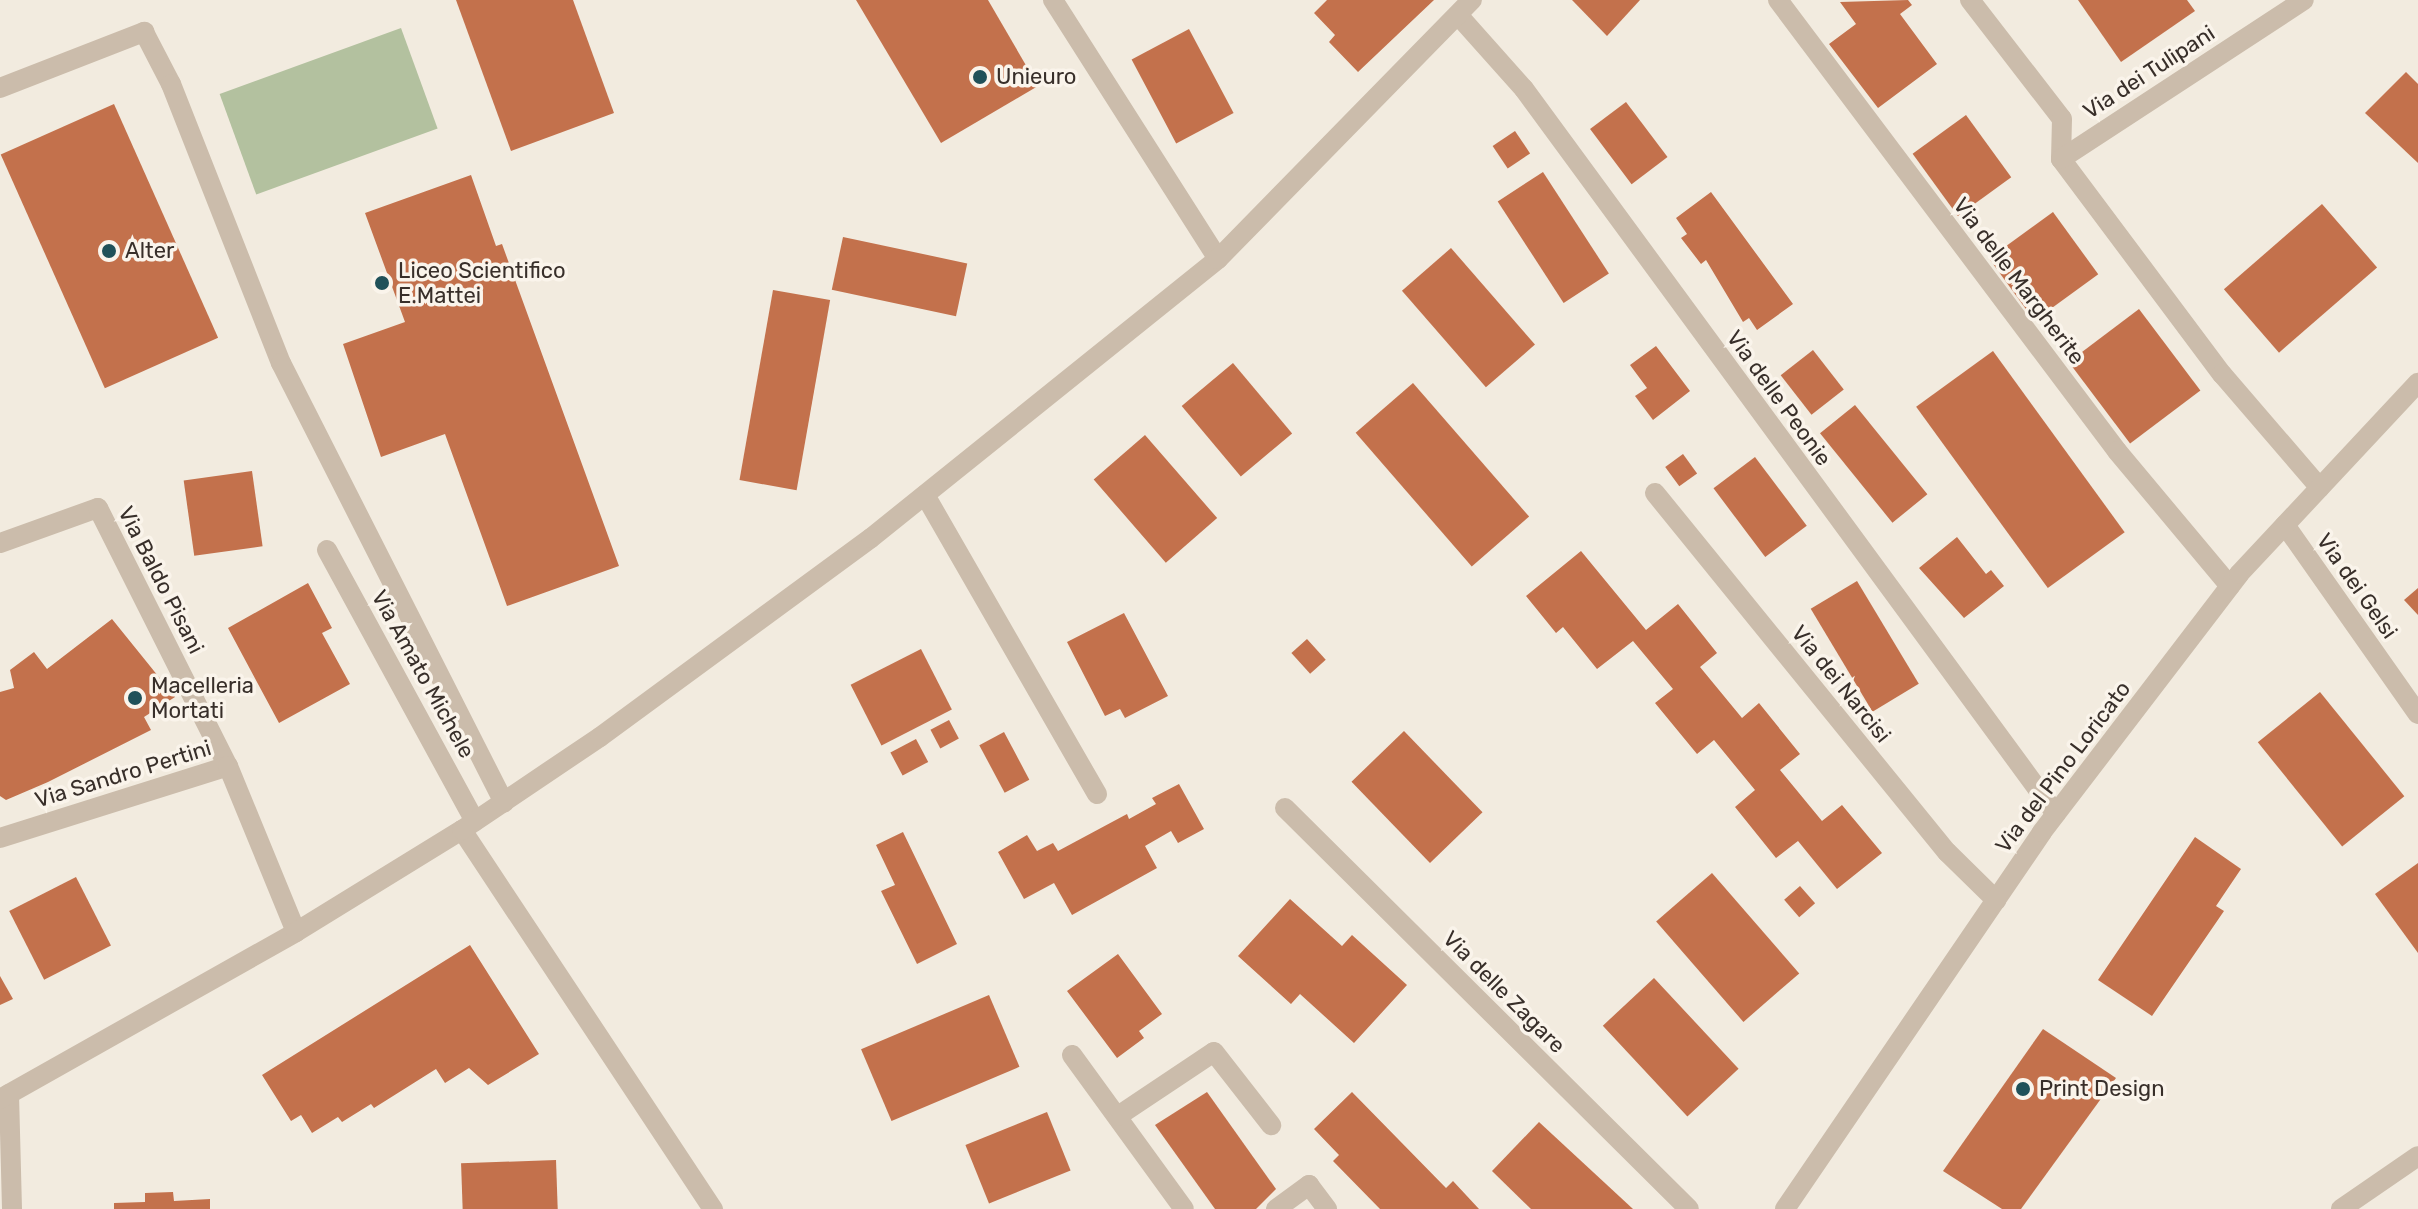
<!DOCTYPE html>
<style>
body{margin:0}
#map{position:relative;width:2418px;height:1209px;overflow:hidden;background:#f2ebdf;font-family:Rubik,sans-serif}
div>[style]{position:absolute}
.green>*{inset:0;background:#b3c19f;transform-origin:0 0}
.building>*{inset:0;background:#c3714c;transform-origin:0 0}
.service>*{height:20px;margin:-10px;padding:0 10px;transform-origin:10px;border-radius:10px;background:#cbbcab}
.minor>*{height:20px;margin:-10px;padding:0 10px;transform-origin:10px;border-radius:10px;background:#cbbcab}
.tertiary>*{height:20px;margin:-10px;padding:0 10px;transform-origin:10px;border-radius:10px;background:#cbbcab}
.dots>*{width:22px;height:22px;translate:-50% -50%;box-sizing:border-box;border:4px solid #faf4eb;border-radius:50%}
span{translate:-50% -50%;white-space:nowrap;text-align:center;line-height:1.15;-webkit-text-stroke:7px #faf4eb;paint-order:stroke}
.street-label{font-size:22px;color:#382f2a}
.poi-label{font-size:22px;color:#382f2a}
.left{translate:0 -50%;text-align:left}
</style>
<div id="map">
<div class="green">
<i style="left:401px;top:28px;width:107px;height:193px;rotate:70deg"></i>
</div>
<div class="building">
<i style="clip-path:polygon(456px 0,573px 0,614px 113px,511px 151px)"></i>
<i style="clip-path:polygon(856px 0,988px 0,1038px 86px,941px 143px)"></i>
<i style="clip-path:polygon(1327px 0,1434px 0,1358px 72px,1329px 42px,1335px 35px,1314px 13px)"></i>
<i style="clip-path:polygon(1572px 0,1640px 0,1607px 36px)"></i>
<i style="clip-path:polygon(1908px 0,1912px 5px,1900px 14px,1937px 64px,1878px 108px,1829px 44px,1856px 24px,1840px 2px)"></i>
<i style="clip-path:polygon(2078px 0,2187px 0,2195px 11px,2121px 62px)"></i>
<i style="left:1189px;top:29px;width:95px;height:65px;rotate:62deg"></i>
<i style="clip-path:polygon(2406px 72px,2418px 84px,2418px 163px,2365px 113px)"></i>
<i style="left:1626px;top:102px;width:69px;height:45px;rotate:53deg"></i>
<i style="left:114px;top:104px;width:256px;height:124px;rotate:66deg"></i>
<i style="left:1966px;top:115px;width:77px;height:66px;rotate:54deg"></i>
<i style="left:1515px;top:131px;width:27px;height:27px;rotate:56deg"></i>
<i style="left:1543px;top:172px;width:121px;height:54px;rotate:57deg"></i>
<i style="clip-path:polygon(471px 175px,496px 246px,502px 244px,619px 566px,507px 606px,445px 434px,381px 457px,343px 344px,405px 322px,365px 213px)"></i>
<i style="clip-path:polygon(1711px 192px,1793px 304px,1757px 330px,1749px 318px,1743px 322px,1706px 260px,1701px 264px,1681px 238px,1687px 234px,1676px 218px)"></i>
<i style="left:2322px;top:204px;width:84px;height:130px;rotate:49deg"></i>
<i style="left:2053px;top:212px;width:77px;height:79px;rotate:54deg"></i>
<i style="left:843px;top:237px;width:127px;height:54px;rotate:12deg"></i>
<i style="left:1451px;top:248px;width:128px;height:65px;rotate:49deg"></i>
<i style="left:773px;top:290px;width:58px;height:193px;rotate:10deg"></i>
<i style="left:2139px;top:309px;width:102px;height:88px;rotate:53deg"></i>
<i style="clip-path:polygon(1656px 346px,1690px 391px,1653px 420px,1635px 396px,1647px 388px,1630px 365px)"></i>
<i style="left:1813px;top:350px;width:50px;height:41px;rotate:52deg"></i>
<i style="left:1993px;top:351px;width:224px;height:95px;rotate:54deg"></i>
<i style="left:1233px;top:363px;width:92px;height:67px;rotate:50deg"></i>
<i style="left:1413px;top:383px;width:177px;height:76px;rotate:49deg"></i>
<i style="left:1855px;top:405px;width:115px;height:45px;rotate:51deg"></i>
<i style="left:1145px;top:435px;width:110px;height:68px;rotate:49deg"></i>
<i style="left:1683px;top:454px;width:24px;height:22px;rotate:54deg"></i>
<i style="left:1755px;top:457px;width:86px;height:52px;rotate:53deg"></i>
<i style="left:252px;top:471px;width:76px;height:69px;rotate:82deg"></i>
<i style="clip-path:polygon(1957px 537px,1986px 574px,1991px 570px,2004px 586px,1964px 618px,1919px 568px)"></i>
<i style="clip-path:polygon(1581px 551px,1646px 630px,1678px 604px,1717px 653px,1700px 667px,1742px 718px,1759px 703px,1800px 754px,1780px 770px,1822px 821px,1842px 805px,1882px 853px,1837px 889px,1798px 841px,1776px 858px,1735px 807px,1755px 790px,1714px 740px,1697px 754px,1655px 703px,1673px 689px,1633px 641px,1597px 669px,1563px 627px,1556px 633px,1526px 596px)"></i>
<i style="left:1857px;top:581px;width:120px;height:54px;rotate:59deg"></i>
<i style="clip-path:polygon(308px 583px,332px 628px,322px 633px,350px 684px,279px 723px,228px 628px)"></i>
<i style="clip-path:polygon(2418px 588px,2418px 615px,2404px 600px)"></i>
<i style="clip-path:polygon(1124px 613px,1168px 696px,1125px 718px,1120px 709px,1105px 716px,1067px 642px)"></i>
<i style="clip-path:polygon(112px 619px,175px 697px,144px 717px,151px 730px,48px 782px,6px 800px,0 796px,0 692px,14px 688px,10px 670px,34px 652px,47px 669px)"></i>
<i style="left:1307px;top:639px;width:28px;height:21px;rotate:48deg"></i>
<i style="left:921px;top:649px;width:68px;height:79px;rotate:63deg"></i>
<i style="left:2320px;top:692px;width:134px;height:80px;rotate:51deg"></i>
<i style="left:949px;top:720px;width:21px;height:21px;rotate:62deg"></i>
<i style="left:1404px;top:731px;width:113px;height:73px;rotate:46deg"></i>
<i style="left:1004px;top:732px;width:54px;height:28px;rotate:62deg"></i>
<i style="left:916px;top:739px;width:26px;height:29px;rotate:62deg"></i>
<i style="clip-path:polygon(1179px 784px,1204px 829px,1178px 843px,1171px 831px,1145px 846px,1157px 868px,1072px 915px,1054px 883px,1024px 899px,998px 852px,1027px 835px,1037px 851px,1053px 843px,1058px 851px,1127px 814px,1129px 819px,1156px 804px,1152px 798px)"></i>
<i style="clip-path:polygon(903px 832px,957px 944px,917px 964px,881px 891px,895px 885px,876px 845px)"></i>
<i style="clip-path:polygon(2195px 837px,2241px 869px,2216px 906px,2224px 911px,2152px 1016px,2098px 980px)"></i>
<i style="clip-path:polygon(2418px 863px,2418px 953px,2375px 894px)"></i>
<i style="left:1712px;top:873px;width:133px;height:74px;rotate:49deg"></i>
<i style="left:76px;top:877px;width:77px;height:75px;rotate:63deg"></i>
<i style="left:1800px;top:886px;width:23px;height:21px;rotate:49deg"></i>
<i style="clip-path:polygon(1290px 899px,1342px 946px,1352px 935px,1407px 985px,1354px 1043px,1300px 994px,1291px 1004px,1238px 956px)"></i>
<i style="clip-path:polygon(470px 945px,539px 1054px,488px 1085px,469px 1068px,445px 1083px,436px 1069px,374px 1108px,371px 1104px,342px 1122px,338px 1117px,312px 1133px,301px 1115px,291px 1121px,262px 1075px)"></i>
<i style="clip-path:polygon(1118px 954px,1162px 1014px,1139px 1031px,1144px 1038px,1117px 1058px,1067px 991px)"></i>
<i style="clip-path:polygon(0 976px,13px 999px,0 1005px)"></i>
<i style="left:1654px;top:978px;width:124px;height:70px;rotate:47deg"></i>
<i style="left:989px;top:995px;width:78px;height:139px;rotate:67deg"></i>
<i style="clip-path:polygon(2043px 1029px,2116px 1078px,2021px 1209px,2002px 1209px,1943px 1171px)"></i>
<i style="clip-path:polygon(1207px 1092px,1276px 1189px,1256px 1209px,1215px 1209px,1155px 1125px)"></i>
<i style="clip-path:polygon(1352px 1092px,1446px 1188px,1453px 1181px,1479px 1209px,1380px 1209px,1333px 1161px,1339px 1155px,1314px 1129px)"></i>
<i style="left:1047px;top:1112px;width:63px;height:88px;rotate:68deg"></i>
<i style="clip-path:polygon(1539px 1122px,1633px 1209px,1531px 1209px,1492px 1171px)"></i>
<i style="left:556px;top:1160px;width:49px;height:95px;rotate:88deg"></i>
<i style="clip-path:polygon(173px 1192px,174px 1201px,210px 1199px,210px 1209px,114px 1209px,114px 1203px,145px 1202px,145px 1193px)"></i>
</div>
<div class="service">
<i style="left:144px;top:32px;width:59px;rotate:62.6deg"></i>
<i style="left:171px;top:84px;width:300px;rotate:68.5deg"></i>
<i style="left:281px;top:363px;width:493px;rotate:63.1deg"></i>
</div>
<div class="minor">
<i style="left:1053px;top:0;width:307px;rotate:57.5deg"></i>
<i style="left:1778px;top:0;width:564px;rotate:53.07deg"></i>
<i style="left:2117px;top:451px;width:176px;rotate:50.1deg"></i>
<i style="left:1970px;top:0;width:150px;rotate:52.3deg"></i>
<i style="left:2062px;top:119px;width:40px;rotate:91.4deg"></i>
<i style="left:2061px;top:159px;width:269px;rotate:53.2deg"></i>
<i style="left:2222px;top:374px;width:150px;rotate:49.3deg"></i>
<i style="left:1458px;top:15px;width:99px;rotate:48.3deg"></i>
<i style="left:1524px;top:89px;width:899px;rotate:53.73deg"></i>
<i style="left:0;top:88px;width:155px;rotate:-21.3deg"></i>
<i style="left:2061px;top:159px;width:290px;rotate:-33.2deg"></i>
<i style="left:1655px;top:493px;width:463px;rotate:50.9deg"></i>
<i style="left:1947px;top:852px;width:69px;rotate:44.4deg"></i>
<i style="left:925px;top:495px;width:345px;rotate:60.1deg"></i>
<i style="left:2285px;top:525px;width:231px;rotate:54.9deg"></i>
<i style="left:0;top:543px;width:104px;rotate:-19.7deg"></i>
<i style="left:98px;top:508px;width:289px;rotate:63.3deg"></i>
<i style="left:327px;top:550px;width:309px;rotate:61.4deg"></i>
<i style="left:1285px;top:808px;width:569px;rotate:44.79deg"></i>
<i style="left:462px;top:830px;width:455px;rotate:56.5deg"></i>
<i style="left:0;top:838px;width:239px;rotate:-17.5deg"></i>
<i style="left:228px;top:766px;width:179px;rotate:67.7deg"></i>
<i style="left:1072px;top:1055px;width:190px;rotate:54deg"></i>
<i style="left:9px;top:1094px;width:115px;rotate:88.5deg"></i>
<i style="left:1118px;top:1116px;width:115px;rotate:-33.7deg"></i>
<i style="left:1214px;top:1052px;width:93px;rotate:52deg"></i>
<i style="left:1276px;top:1209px;width:41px;rotate:-36deg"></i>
<i style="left:1309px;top:1185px;width:30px;rotate:53deg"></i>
<i style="left:1785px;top:1209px;width:456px;rotate:-55.7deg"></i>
<i style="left:2042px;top:832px;width:325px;rotate:-52.6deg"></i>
<i style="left:2239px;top:574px;width:262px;rotate:-46.9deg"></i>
<i style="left:2341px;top:1209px;width:93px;rotate:-34.5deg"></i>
</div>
<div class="tertiary">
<i style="left:0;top:1099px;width:340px;rotate:-29.4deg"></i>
<i style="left:296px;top:932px;width:195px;rotate:-31.6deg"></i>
<i style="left:462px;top:830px;width:166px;rotate:-34deg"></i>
<i style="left:600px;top:737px;width:336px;rotate:-36.3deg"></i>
<i style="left:871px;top:538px;width:445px;rotate:-38.8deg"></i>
<i style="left:1218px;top:259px;width:363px;rotate:-45.6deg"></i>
</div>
<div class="dots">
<i style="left:980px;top:77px;background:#205159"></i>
<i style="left:109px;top:251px;background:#205159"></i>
<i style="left:382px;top:283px;background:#205159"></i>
<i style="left:135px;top:698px;background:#205159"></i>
<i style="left:2023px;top:1089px;background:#205159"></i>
</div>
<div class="street-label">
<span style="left:2149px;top:72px;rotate:-33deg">Via dei Tulipani</span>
<span style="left:2019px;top:281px;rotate:53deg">Via delle Margherite</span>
<span style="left:1779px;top:398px;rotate:54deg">Via delle Peonie</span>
<span style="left:161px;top:580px;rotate:63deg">Via Baldo Pisani</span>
<span style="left:2357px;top:586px;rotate:55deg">Via dei Gelsi</span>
<span style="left:423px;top:674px;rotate:61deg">Via Amato Michele</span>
<span style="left:1841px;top:684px;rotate:51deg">Via dei Narcisi</span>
<span style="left:2063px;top:767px;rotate:-53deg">Via del Pino Loricato</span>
<span style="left:123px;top:774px;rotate:-17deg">Via Sandro Pertini</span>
<span style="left:1504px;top:992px;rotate:45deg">Via delle Zagare</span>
</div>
<div class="poi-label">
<span class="left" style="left:996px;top:77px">Unieuro</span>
<span class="left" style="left:125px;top:251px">Alter</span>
<span class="left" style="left:398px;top:283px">Liceo Scientifico<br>E.Mattei</span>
<span class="left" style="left:151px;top:698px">Macelleria<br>Mortati</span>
<span class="left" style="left:2039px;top:1089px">Print Design</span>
</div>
</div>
